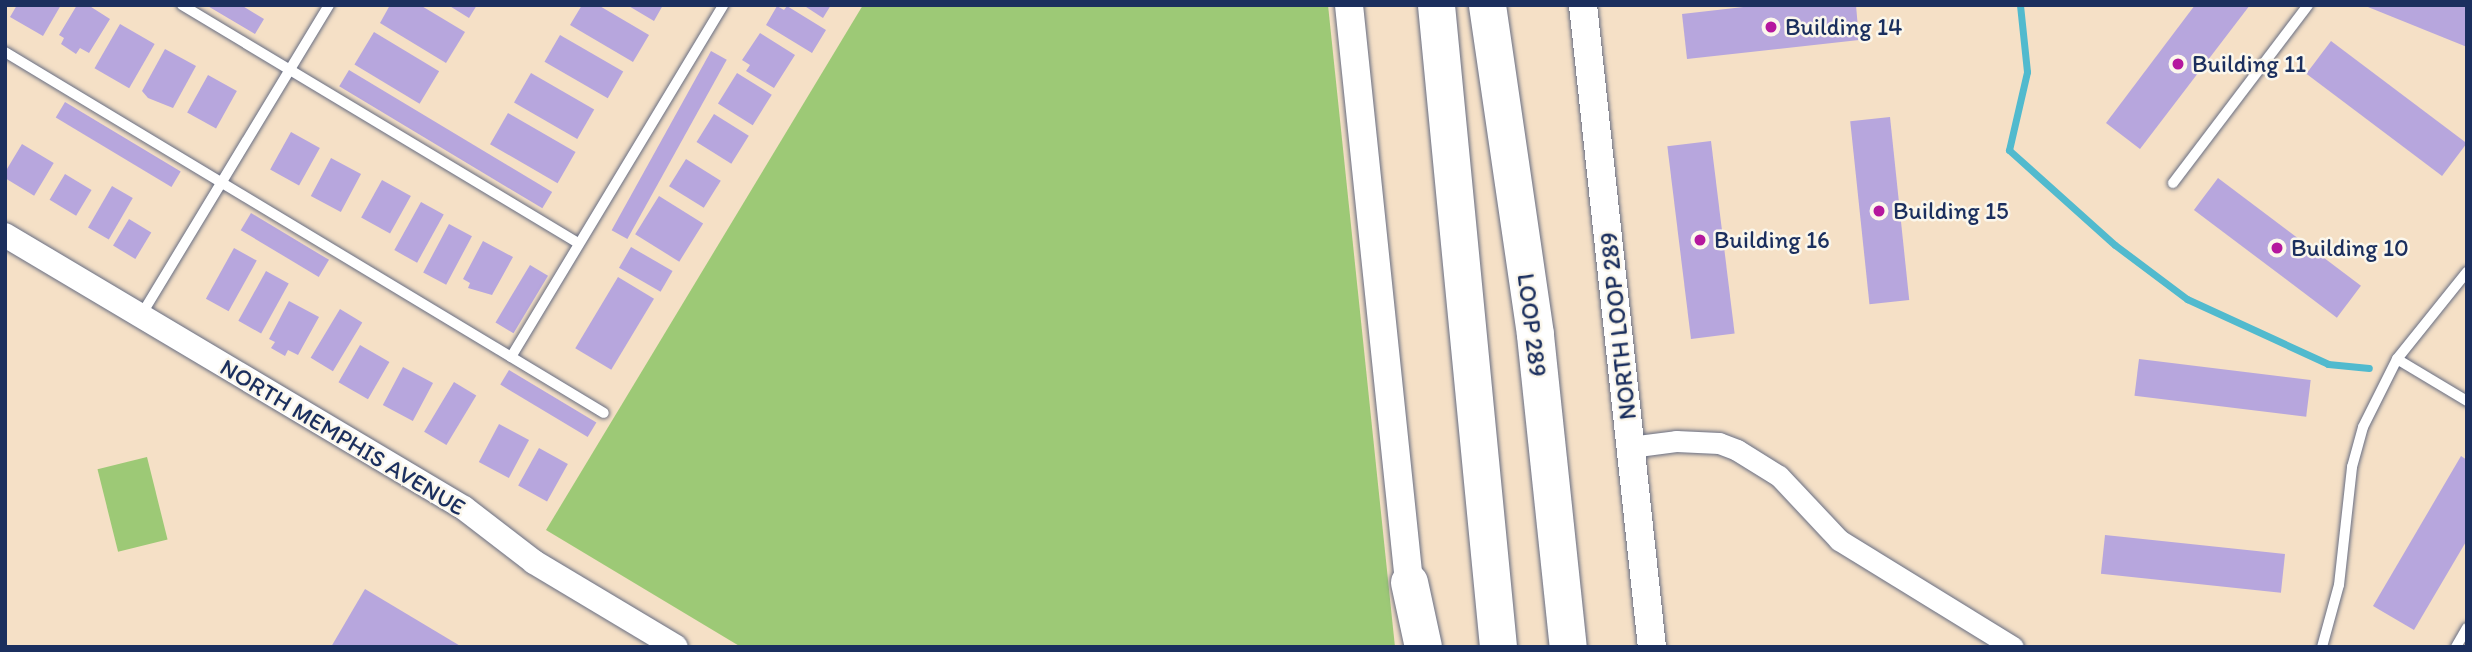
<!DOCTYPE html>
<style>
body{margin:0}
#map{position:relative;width:2472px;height:652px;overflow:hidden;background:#f5e0c6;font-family:Itim,sans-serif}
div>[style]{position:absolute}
.green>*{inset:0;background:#9dc976;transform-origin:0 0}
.stream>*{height:7px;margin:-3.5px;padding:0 3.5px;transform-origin:3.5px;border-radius:3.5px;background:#51bace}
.building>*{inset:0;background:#b7a6dd;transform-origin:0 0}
.roads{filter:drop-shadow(0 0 2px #676d82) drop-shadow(0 0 2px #676d82)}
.service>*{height:10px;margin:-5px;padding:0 5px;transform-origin:5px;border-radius:5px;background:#fff}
.minor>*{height:21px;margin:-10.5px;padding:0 10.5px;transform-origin:10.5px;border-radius:10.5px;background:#fff}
.tertiary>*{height:24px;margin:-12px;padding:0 12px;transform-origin:12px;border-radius:12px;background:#fff}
.secondary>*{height:28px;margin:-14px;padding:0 14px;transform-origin:14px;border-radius:14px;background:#fff}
.motorway>*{height:37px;margin:-18.5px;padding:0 18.5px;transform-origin:18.5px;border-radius:18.5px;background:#fff}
.dots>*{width:19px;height:19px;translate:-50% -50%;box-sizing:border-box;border:4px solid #fbf7ec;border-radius:50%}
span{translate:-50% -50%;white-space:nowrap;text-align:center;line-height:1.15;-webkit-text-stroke:5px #fbf7ec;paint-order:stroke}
.poi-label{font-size:24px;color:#1b2f5e}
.left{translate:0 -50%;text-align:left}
.street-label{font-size:24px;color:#1b2f5e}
.frame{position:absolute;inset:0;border:7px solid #1b2f5e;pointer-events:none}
</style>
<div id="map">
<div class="green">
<i style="clip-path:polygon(863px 5px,1328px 5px,1395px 647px,741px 647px,546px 530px)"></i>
<i style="left:147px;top:457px;width:85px;height:51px;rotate:76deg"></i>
</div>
<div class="stream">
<i style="left:2020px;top:5px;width:67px;rotate:84deg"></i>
<i style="left:2027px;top:72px;width:80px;rotate:103deg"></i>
<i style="left:2009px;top:150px;width:142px;rotate:41.9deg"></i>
<i style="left:2115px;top:245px;width:90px;rotate:36.9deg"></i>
<i style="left:2187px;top:299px;width:155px;rotate:24.7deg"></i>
<i style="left:2328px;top:364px;width:41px;rotate:5.6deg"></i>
</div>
<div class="building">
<i style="clip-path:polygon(17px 5px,61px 5px,43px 36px,10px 17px)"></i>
<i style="clip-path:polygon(77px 5px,88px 5px,110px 19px,89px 53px,80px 48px,76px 54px,61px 44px,64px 38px,59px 35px)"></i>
<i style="clip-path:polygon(206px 5px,241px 5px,264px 19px,255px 34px)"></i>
<i style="clip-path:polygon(390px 5px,420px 5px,465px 32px,446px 63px,380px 23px)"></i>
<i style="clip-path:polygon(448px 5px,477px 5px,469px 18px)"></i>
<i style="clip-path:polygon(582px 5px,598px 5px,649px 35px,633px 62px,570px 25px)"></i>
<i style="clip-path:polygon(627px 5px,663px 5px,654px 21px)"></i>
<i style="clip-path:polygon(803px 5px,831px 5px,823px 18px)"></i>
<i style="clip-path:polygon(1761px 5px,1856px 5px,1859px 40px,1687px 59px,1682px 14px)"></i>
<i style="clip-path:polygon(2195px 5px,2250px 5px,2140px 149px,2106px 123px)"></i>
<i style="clip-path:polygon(2363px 5px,2467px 7px,2467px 47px)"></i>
<i style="clip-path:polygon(777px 6px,784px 10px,787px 6px,826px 30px,812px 53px,766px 25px)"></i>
<i style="left:120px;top:24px;width:40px;height:51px;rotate:30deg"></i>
<i style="left:374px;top:32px;width:76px;height:38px;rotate:31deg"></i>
<i style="clip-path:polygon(760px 33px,795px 55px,774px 88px,746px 71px,750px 65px,742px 60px)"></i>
<i style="left:560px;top:35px;width:73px;height:31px;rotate:30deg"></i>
<i style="left:2331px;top:41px;width:170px;height:41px;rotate:37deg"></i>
<i style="clip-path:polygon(165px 49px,196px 66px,173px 108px,148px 98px,142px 91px)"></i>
<i style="left:711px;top:51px;width:18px;height:205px;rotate:29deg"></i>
<i style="left:349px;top:70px;width:237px;height:19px;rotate:31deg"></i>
<i style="left:531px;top:73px;width:73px;height:34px;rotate:30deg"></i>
<i style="left:737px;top:73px;width:41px;height:36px;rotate:32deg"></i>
<i style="left:208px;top:75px;width:33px;height:43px;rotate:29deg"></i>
<i style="left:65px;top:102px;width:135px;height:18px;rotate:31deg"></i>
<i style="left:508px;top:113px;width:78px;height:36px;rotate:30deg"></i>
<i style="left:714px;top:114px;width:41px;height:33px;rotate:32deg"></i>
<i style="left:1890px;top:117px;width:184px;height:40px;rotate:84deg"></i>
<i style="left:291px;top:132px;width:33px;height:43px;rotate:29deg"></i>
<i style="left:1711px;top:141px;width:194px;height:44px;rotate:83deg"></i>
<i style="left:22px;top:144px;width:37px;height:38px;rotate:31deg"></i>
<i style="left:331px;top:158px;width:34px;height:43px;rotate:28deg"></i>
<i style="left:686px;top:159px;width:41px;height:32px;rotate:32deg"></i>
<i style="left:65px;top:174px;width:31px;height:30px;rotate:31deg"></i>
<i style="left:2218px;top:178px;width:179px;height:40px;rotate:37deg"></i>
<i style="left:382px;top:180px;width:33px;height:43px;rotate:29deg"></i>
<i style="left:112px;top:186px;width:24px;height:48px;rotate:30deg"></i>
<i style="left:659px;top:196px;width:52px;height:45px;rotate:32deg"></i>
<i style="left:421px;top:202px;width:26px;height:55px;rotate:29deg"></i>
<i style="left:251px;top:213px;width:91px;height:20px;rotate:31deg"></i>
<i style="left:129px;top:219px;width:26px;height:31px;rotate:31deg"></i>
<i style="left:449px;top:224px;width:26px;height:55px;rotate:28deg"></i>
<i style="clip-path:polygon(483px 241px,513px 257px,492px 295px,468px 288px,470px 283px,463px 279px)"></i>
<i style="left:631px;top:247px;width:48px;height:24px;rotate:30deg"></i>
<i style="left:234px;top:248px;width:26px;height:58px;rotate:29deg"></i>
<i style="left:530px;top:265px;width:21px;height:67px;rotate:31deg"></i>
<i style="left:266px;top:271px;width:26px;height:57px;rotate:29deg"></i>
<i style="left:618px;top:277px;width:42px;height:83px;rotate:31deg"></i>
<i style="clip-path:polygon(289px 301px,319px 317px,298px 355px,288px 350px,285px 356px,271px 348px,275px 342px,269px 339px)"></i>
<i style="left:340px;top:309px;width:26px;height:57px;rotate:31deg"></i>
<i style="left:360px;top:345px;width:34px;height:43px;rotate:30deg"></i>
<i style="left:2139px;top:359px;width:173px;height:37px;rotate:7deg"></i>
<i style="left:403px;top:367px;width:34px;height:43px;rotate:28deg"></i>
<i style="left:509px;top:370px;width:102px;height:17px;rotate:31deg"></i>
<i style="left:454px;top:382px;width:26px;height:58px;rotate:31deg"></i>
<i style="left:499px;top:424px;width:34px;height:43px;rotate:28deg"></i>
<i style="left:539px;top:448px;width:33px;height:43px;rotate:29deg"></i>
<i style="clip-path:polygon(2461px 456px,2467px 460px,2467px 540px,2414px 630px,2373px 606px)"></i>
<i style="left:2105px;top:535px;width:181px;height:39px;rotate:6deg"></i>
<i style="clip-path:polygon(365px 589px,462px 647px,331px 647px)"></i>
</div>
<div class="roads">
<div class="service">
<i style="left:182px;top:5px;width:463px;rotate:31deg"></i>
<i style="left:5px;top:52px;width:699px;rotate:31.08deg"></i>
<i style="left:2173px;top:183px;width:223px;rotate:-52.8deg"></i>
<i style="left:140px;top:317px;width:365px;rotate:-58.8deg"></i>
<i style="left:511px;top:357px;width:411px;rotate:-58.9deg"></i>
<i style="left:2397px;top:359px;width:82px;rotate:31deg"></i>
<i style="left:2322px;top:647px;width:64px;rotate:-74.7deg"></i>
<i style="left:2339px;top:585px;width:119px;rotate:-83.7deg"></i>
<i style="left:2352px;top:467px;width:41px;rotate:-74.6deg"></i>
<i style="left:2363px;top:427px;width:76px;rotate:-63.4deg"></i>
<i style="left:2397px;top:359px;width:112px;rotate:-51.2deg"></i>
<i style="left:2456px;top:647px;width:22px;rotate:-60deg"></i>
</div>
<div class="minor">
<i style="left:1630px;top:447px;width:46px;rotate:-7.4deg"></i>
<i style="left:1676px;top:441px;width:43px;rotate:2.7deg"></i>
<i style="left:1719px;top:443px;width:19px;rotate:21deg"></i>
<i style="left:1737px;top:450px;width:49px;rotate:31.8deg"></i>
<i style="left:1779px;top:476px;width:88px;rotate:46.8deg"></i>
<i style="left:1839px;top:540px;width:204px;rotate:31.6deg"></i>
</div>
<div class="tertiary">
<i style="left:5px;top:235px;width:534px;rotate:30.74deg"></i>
<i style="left:464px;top:508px;width:88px;rotate:37.6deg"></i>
<i style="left:534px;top:562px;width:165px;rotate:30.9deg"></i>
</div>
<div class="secondary">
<i style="left:1349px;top:5px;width:599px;rotate:84.06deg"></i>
<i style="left:1583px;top:5px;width:646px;rotate:83.87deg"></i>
</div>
<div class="motorway">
<i style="left:1436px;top:5px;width:645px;rotate:84.48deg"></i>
<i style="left:1487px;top:5px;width:333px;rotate:81.7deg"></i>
<i style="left:1535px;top:335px;width:314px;rotate:84deg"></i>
<i style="left:1409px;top:582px;width:66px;rotate:77.8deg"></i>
</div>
</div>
<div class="dots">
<i style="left:1771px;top:27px;background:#b5179e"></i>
<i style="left:2178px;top:64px;background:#b5179e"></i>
<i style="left:1879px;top:211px;background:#b5179e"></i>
<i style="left:1700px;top:240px;background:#b5179e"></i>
<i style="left:2277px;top:248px;background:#b5179e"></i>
</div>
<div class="poi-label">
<span class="left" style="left:1785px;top:27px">Building 14</span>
<span class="left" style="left:2192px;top:64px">Building 11</span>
<span class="left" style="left:1893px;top:211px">Building 15</span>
<span class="left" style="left:1714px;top:240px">Building 16</span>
<span class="left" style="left:2291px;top:248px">Building 10</span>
</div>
<div class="street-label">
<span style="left:1532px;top:325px;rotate:83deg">LOOP 289</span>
<span style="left:1618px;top:326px;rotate:-96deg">NORTH LOOP 289</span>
<span style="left:343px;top:437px;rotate:31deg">NORTH MEMPHIS AVENUE</span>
</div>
<div class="frame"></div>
</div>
